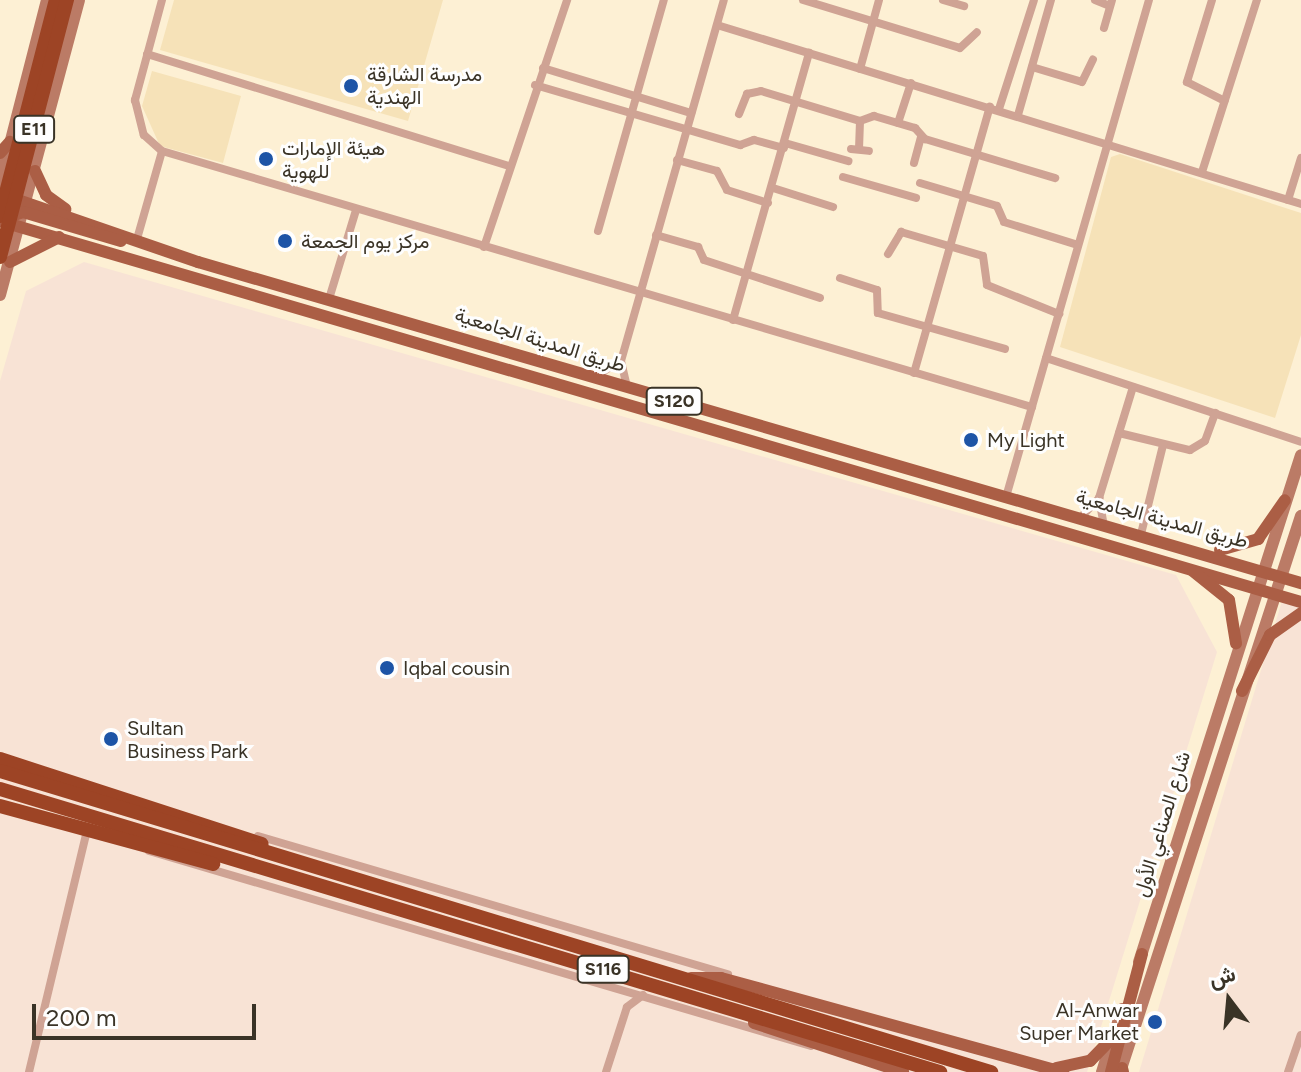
<!DOCTYPE html>
<meta charset="utf-8">
<style>
body{margin:0}
#map{position:relative;width:1301px;height:1072px;overflow:hidden;background:#fdf0d4;font-family:Figtree,Vazirmatn,sans-serif}
div>[style]{position:absolute}
.built>*{inset:0;background:#f6e2b8}
.industrial>*{inset:0;background:#f8e3d5}
.street>*{height:8px;margin:-4px;padding:0 4px;transform-origin:4px;border-radius:4px;background:#cfa394}
.secondary>*{height:12px;margin:-6px;padding:0 6px;transform-origin:6px;border-radius:6px;background:#bb7b66}
.primary>*{height:12px;margin:-6px;padding:0 6px;transform-origin:6px;border-radius:6px;background:#ab5e45}
.highway>*{height:14px;margin:-7px;padding:0 7px;transform-origin:7px;border-radius:7px;background:#9d4425}
.dots>*{width:22px;height:22px;translate:-50% -50%;box-sizing:border-box;border:4px solid #fefefe;border-radius:50%}
span{translate:-50% -50%;white-space:nowrap;text-align:center;line-height:1.15;-webkit-text-stroke:6px #fefefe;paint-order:stroke}
.shield-label span{padding:2px 6px;background:#fefefe;border:2px solid;border-radius:6px;-webkit-text-stroke-width:0}
.shield-label{font-size:18px;color:#3a3326;font-weight:700}
.poi-label{font-size:20px;color:#3a3326}
.left{translate:0 -50%;text-align:left}
.right{translate:-100% -50%;text-align:right}
.street-label{font-size:20px;color:#3a3326}
.north{position:absolute;left:1189px;top:960px;width:80px;height:80px;-webkit-text-stroke:6px #fefefe;paint-order:stroke;rotate:344deg;font-size:22px;font-weight:700;line-height:32px;text-align:center;color:#3a3326}
.north::after{content:'';display:block;margin:auto;width:28px;height:36px;background:#3a3326;clip-path:polygon(50% 0,100% 100%,50% 72%,0 100%)}
.scale{position:absolute;left:32px;top:1004px;width:224px;height:36px;box-sizing:border-box;border:4px solid #3a3326;border-top:0;padding-left:10px;font-size:24px;line-height:28px;white-space:nowrap;color:#3a3326;-webkit-text-stroke:6px #fefefe;paint-order:stroke}
</style>
<div id="map">
<div class="built">
<i style="clip-path:polygon(174px 0,443px 0,408px 121px,160px 50px)"></i>
<i style="clip-path:polygon(152px 71px,241px 96px,223px 163px,160px 146px,142px 106px)"></i>
<i style="clip-path:polygon(1120px 154px,1301px 213px,1301px 335px,1275px 418px,1060px 347px,1111px 157px)"></i>
</div>
<div class="industrial">
<i style="clip-path:polygon(84px 262px,1176px 575px,1217px 652px,1087px 1072px,0 1072px,0 381px,26px 291px)"></i>
<i style="clip-path:polygon(1282px 601px,1301px 606px,1301px 1072px,1139px 1072px)"></i>
</div>
<div class="street">
<i style="left:162px;top:0;width:104px;rotate:105.1deg"></i>
<i style="left:135px;top:100px;width:36px;rotate:76deg"></i>
<i style="left:144px;top:135px;width:24px;rotate:42deg"></i>
<i style="left:162px;top:151px;width:907px;rotate:16.4deg"></i>
<i style="left:803px;top:0;width:164px;rotate:17deg"></i>
<i style="left:960px;top:48px;width:23px;rotate:-43deg"></i>
<i style="left:943px;top:0;width:22px;rotate:16deg"></i>
<i style="left:1095px;top:0;width:16px;rotate:22deg"></i>
<i style="left:1212px;top:0;width:86px;rotate:107deg"></i>
<i style="left:1187px;top:82px;width:42px;rotate:26.6deg"></i>
<i style="left:717px;top:25px;width:611px;rotate:17.04deg"></i>
<i style="left:1104px;top:28px;width:29px;rotate:-74deg"></i>
<i style="left:147px;top:54px;width:378px;rotate:17.2deg"></i>
<i style="left:1032px;top:67px;width:52px;rotate:16.7deg"></i>
<i style="left:1082px;top:82px;width:25px;rotate:-64deg"></i>
<i style="left:543px;top:68px;width:155px;rotate:16.9deg"></i>
<i style="left:860px;top:69px;width:72px;rotate:-74.6deg"></i>
<i style="left:535px;top:85px;width:214px;rotate:16.3deg"></i>
<i style="left:740px;top:145px;width:15px;rotate:-20deg"></i>
<i style="left:754px;top:140px;width:31px;rotate:15deg"></i>
<i style="left:999px;top:109px;width:114px;rotate:-72.2deg"></i>
<i style="left:739px;top:114px;width:22px;rotate:-68deg"></i>
<i style="left:747px;top:94px;width:14px;rotate:-12deg"></i>
<i style="left:761px;top:91px;width:103px;rotate:16.9deg"></i>
<i style="left:860px;top:121px;width:27px;rotate:92deg"></i>
<i style="left:1018px;top:115px;width:120px;rotate:-74deg"></i>
<i style="left:860px;top:121px;width:15px;rotate:-20deg"></i>
<i style="left:874px;top:116px;width:43px;rotate:16.3deg"></i>
<i style="left:915px;top:128px;width:15px;rotate:48deg"></i>
<i style="left:925px;top:139px;width:136px;rotate:16.7deg"></i>
<i style="left:898px;top:123px;width:42px;rotate:-72deg"></i>
<i style="left:785px;top:143px;width:66px;rotate:15.9deg"></i>
<i style="left:851px;top:149px;width:18px;rotate:6deg"></i>
<i style="left:677px;top:160px;width:41px;rotate:15.4deg"></i>
<i style="left:717px;top:171px;width:21px;rotate:62deg"></i>
<i style="left:727px;top:190px;width:43px;rotate:17.6deg"></i>
<i style="left:914px;top:163px;width:27px;rotate:-75deg"></i>
<i style="left:1202px;top:172px;width:181px;rotate:-72.3deg"></i>
<i style="left:843px;top:177px;width:76px;rotate:16deg"></i>
<i style="left:920px;top:183px;width:80px;rotate:16.6deg"></i>
<i style="left:997px;top:206px;width:17px;rotate:66deg"></i>
<i style="left:1004px;top:222px;width:77px;rotate:17.3deg"></i>
<i style="left:773px;top:188px;width:63px;rotate:17.6deg"></i>
<i style="left:1288px;top:200px;width:44px;rotate:-72.8deg"></i>
<i style="left:598px;top:231px;width:240px;rotate:-74.1deg"></i>
<i style="left:656px;top:235px;width:44px;rotate:15.9deg"></i>
<i style="left:698px;top:247px;width:14px;rotate:65deg"></i>
<i style="left:704px;top:260px;width:122px;rotate:18.1deg"></i>
<i style="left:137px;top:239px;width:91px;rotate:-74.1deg"></i>
<i style="left:484px;top:247px;width:261px;rotate:-71.4deg"></i>
<i style="left:888px;top:254px;width:26px;rotate:-59deg"></i>
<i style="left:901px;top:232px;width:85px;rotate:16.3deg"></i>
<i style="left:983px;top:256px;width:29px;rotate:82deg"></i>
<i style="left:987px;top:285px;width:78px;rotate:21.9deg"></i>
<i style="left:840px;top:278px;width:39px;rotate:18deg"></i>
<i style="left:877px;top:290px;width:23px;rotate:88deg"></i>
<i style="left:878px;top:313px;width:132px;rotate:15.8deg"></i>
<i style="left:329px;top:299px;width:93px;rotate:-73.1deg"></i>
<i style="left:733px;top:320px;width:278px;rotate:-74.1deg"></i>
<i style="left:1046px;top:358px;width:268px;rotate:18.2deg"></i>
<i style="left:914px;top:373px;width:277px;rotate:-74.1deg"></i>
<i style="left:595px;top:377px;width:30px;rotate:-33deg"></i>
<i style="left:627px;top:387px;width:27px;rotate:-103deg"></i>
<i style="left:621px;top:361px;width:375px;rotate:-74.1deg"></i>
<i style="left:1119px;top:433px;width:73px;rotate:13.5deg"></i>
<i style="left:1190px;top:450px;width:17px;rotate:-31deg"></i>
<i style="left:1205px;top:441px;width:30px;rotate:-70deg"></i>
<i style="left:1006px;top:497px;width:517px;rotate:-73.95deg"></i>
<i style="left:1099px;top:498px;width:27px;rotate:80deg"></i>
<i style="left:1080px;top:518px;width:28px;rotate:-46deg"></i>
<i style="left:1099px;top:498px;width:116px;rotate:-73deg"></i>
<i style="left:1141px;top:534px;width:92px;rotate:-76.1deg"></i>
<i style="left:258px;top:836px;width:490px;rotate:16.4deg"></i>
<i style="left:149px;top:851px;width:690px;rotate:16.41deg"></i>
<i style="left:29px;top:1072px;width:248px;rotate:-76.5deg"></i>
<i style="left:606px;top:1072px;width:68px;rotate:-72.1deg"></i>
<i style="left:627px;top:1007px;width:20px;rotate:-37deg"></i>
<i style="left:1288px;top:1072px;width:39px;rotate:-71deg"></i>
</div>
<div class="secondary">
<i style="left:0;top:183px;width:189px;rotate:-75.6deg"></i>
<i style="left:0;top:295px;width:305px;rotate:-75deg"></i>
<i style="left:1139px;top:962px;width:532px;rotate:-72.28deg"></i>
<i style="left:1102px;top:1072px;width:66px;rotate:-72.4deg"></i>
<i style="left:1120px;top:1072px;width:585px;rotate:-71.97deg"></i>
</div>
<div class="primary">
<i style="left:0;top:153px;width:15px;rotate:-48deg"></i>
<i style="left:35px;top:171px;width:26px;rotate:65deg"></i>
<i style="left:46px;top:195px;width:24px;rotate:36deg"></i>
<i style="left:9px;top:197px;width:200px;rotate:19deg"></i>
<i style="left:198px;top:262px;width:1149px;rotate:16.23deg"></i>
<i style="left:5px;top:218px;width:19px;rotate:-18deg"></i>
<i style="left:23px;top:212px;width:102px;rotate:16.5deg"></i>
<i style="left:3px;top:222px;width:1352px;rotate:16.32deg"></i>
<i style="left:10px;top:262px;width:55px;rotate:-27deg"></i>
<i style="left:1220px;top:550px;width:40px;rotate:-16deg"></i>
<i style="left:1258px;top:539px;width:47px;rotate:-55.3deg"></i>
<i style="left:1193px;top:571px;width:46px;rotate:38.9deg"></i>
<i style="left:1229px;top:600px;width:44px;rotate:80.8deg"></i>
<i style="left:1242px;top:691px;width:63px;rotate:-63.4deg"></i>
<i style="left:1270px;top:635px;width:38px;rotate:-35deg"></i>
<i style="left:691px;top:978px;width:30px"></i>
<i style="left:721px;top:978px;width:355px;rotate:15.4deg"></i>
<i style="left:754px;top:1023px;width:157px;rotate:18.2deg"></i>
<i style="left:1056px;top:1068px;width:35px;rotate:-12deg"></i>
<i style="left:1090px;top:1061px;width:33px;rotate:-46deg"></i>
<i style="left:1122px;top:1068px;width:4px;rotate:76deg"></i>
<i style="left:1111px;top:1072px;width:122px;rotate:-75.3deg"></i>
</div>
<div class="highway">
<i style="left:0;top:216px;width:223px;rotate:-75.5deg"></i>
<i style="left:0;top:257px;width:266px;rotate:-75.4deg"></i>
<i style="left:0;top:759px;width:275px;rotate:18deg"></i>
<i style="left:0;top:771px;width:1036px;rotate:16.9deg"></i>
<i style="left:0;top:789px;width:982px;rotate:16.76deg"></i>
<i style="left:0;top:806px;width:221px;rotate:15.2deg"></i>
</div>
<div class="dots">
<i style="left:351px;top:86px;background:#1d54a6"></i>
<i style="left:266px;top:159px;background:#1d54a6"></i>
<i style="left:285px;top:241px;background:#1d54a6"></i>
<i style="left:971px;top:440px;background:#1d54a6"></i>
<i style="left:387px;top:668px;background:#1d54a6"></i>
<i style="left:111px;top:739px;background:#1d54a6"></i>
<i style="left:1155px;top:1022px;background:#1d54a6"></i>
</div>
<div class="shield-label">
<span style="left:34px;top:129px">E11</span>
<span style="left:674px;top:401px">S120</span>
<span style="left:603px;top:969px">S116</span>
</div>
<div class="poi-label">
<span class="left" style="left:367px;top:86px">مدرسة الشارقة<br>الهندية</span>
<span class="left" style="left:282px;top:160px">هيئة الإمارات<br>للهوية</span>
<span class="left" style="left:301px;top:241px">مركز يوم الجمعة</span>
<span class="left" style="left:987px;top:440px">My Light</span>
<span class="left" style="left:403px;top:668px">Iqbal cousin</span>
<span class="left" style="left:127px;top:740px">Sultan<br>Business Park</span>
<span class="right" style="left:1139px;top:1022px">Al-Anwar<br>Super Market</span>
</div>
<div class="street-label">
<span style="left:540px;top:340px;rotate:17deg">طريق المدينة الجامعية</span>
<span style="left:1162px;top:519px;rotate:15deg">طريق المدينة الجامعية</span>
<span style="left:1162px;top:824px;rotate:-73deg">شارع الصناعي الأول</span>
</div>
<div class="north">ش</div>
<div class="scale">200 m</div>
</div>
